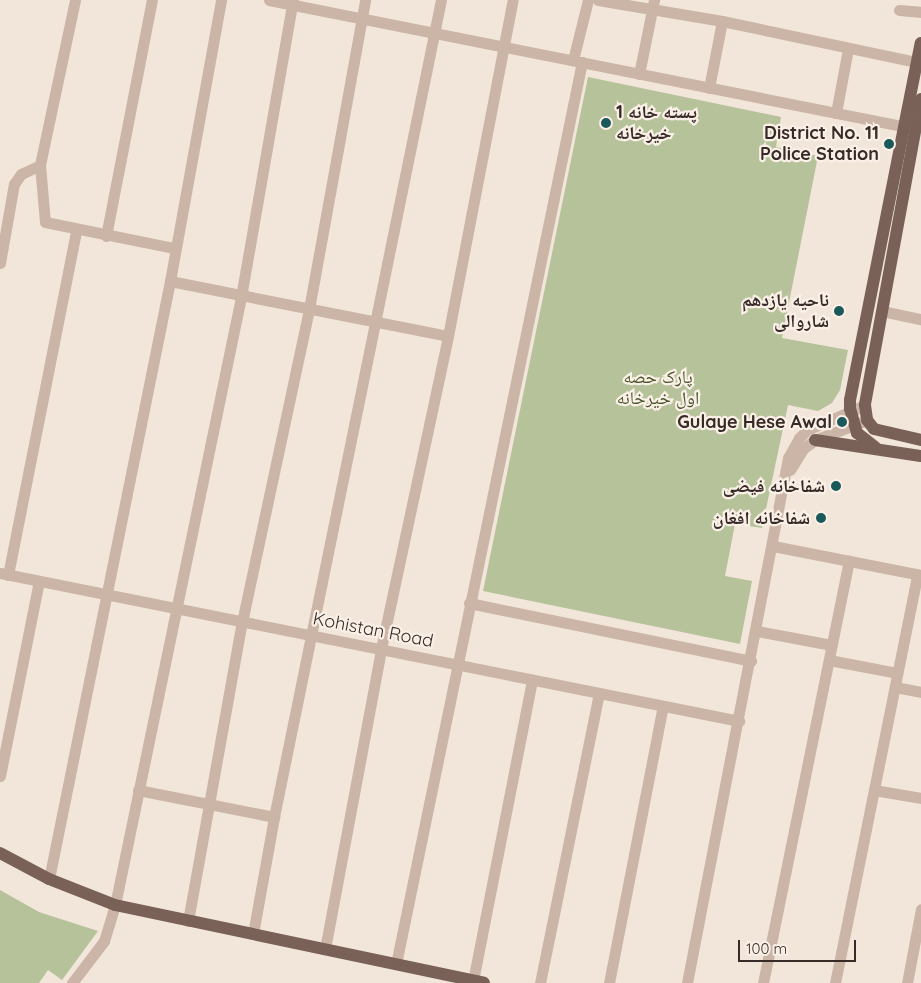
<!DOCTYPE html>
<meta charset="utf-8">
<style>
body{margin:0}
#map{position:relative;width:921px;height:983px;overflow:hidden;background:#f2e6da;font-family:Quicksand,"Noto Naskh Arabic",sans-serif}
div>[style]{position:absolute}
.green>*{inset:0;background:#b6c29a}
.minor>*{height:11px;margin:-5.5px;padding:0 5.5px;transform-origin:5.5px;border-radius:5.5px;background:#cbb5a6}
.major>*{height:12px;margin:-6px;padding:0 6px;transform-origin:6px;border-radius:6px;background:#796158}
.dots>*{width:14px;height:14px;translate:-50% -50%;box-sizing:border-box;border:2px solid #faf0e7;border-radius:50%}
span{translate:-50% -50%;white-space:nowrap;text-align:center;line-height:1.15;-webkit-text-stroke:4.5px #faf0e7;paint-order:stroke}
.poi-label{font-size:18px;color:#372b27;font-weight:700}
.left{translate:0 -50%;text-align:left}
.right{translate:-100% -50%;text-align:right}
.park-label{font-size:18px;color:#48562a}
.street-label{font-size:18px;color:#372b27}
.scale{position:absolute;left:738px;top:940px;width:118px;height:22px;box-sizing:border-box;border:2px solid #372b27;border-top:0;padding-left:6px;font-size:15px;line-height:18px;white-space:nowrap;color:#372b27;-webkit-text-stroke:4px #faf0e7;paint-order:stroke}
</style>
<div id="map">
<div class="green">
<i style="clip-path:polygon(588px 77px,781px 117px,776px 147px,818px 156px,782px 338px,848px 350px,840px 390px,832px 403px,818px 411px,788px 405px,762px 528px,735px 524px,725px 576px,752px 581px,740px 644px,483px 591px)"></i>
<i style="clip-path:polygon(0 890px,39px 912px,98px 931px,62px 980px,48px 970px,39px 983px,0 983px)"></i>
</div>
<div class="minor">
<i style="left:75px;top:0;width:169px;rotate:102deg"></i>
<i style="left:40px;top:165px;width:57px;rotate:85deg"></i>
<i style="left:45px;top:222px;width:132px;rotate:11.4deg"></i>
<i style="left:269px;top:0;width:656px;rotate:11.26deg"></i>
<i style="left:598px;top:0;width:126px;rotate:9.6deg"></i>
<i style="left:722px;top:21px;width:199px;rotate:11.9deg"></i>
<i style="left:899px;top:10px;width:22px;rotate:5deg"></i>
<i style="left:573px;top:60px;width:62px;rotate:-76deg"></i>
<i style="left:639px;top:74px;width:76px;rotate:-78.5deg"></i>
<i style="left:709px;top:88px;width:68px;rotate:-79deg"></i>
<i style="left:836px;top:113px;width:65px;rotate:-79.4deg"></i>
<i style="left:106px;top:236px;width:240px;rotate:-79deg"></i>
<i style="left:0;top:263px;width:80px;rotate:-80deg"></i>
<i style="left:14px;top:184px;width:12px;rotate:-55deg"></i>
<i style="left:21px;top:174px;width:21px;rotate:-25deg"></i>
<i style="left:170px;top:281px;width:283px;rotate:11.2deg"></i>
<i style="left:882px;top:311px;width:40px;rotate:12deg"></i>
<i style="left:790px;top:470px;width:26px;rotate:-58deg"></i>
<i style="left:804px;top:448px;width:14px;rotate:-36deg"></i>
<i style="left:815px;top:440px;width:56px;rotate:-21deg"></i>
<i style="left:773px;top:546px;width:151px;rotate:11.1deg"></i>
<i style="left:0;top:573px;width:754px;rotate:11.32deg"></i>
<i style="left:8px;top:575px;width:352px;rotate:-78.8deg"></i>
<i style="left:469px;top:603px;width:288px;rotate:11.6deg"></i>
<i style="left:757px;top:631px;width:76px;rotate:10.6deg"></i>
<i style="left:829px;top:660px;width:69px;rotate:10.8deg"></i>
<i style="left:895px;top:687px;width:26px;rotate:11deg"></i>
<i style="left:0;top:776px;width:199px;rotate:-78.7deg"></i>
<i style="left:138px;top:790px;width:139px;rotate:11.2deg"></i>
<i style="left:874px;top:790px;width:48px;rotate:9.7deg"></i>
<i style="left:49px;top:879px;width:610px;rotate:-78.56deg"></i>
<i style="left:170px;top:281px;width:286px;rotate:-79.7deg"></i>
<i style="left:188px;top:921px;width:304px;rotate:-79.8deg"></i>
<i style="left:242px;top:622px;width:320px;rotate:-77.9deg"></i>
<i style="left:309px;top:309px;width:314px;rotate:-79.7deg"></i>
<i style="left:253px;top:934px;width:119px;rotate:-79.8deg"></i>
<i style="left:274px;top:817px;width:834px;rotate:-78.45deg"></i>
<i style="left:325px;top:949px;width:305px;rotate:-79.4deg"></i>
<i style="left:381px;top:649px;width:320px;rotate:-77.9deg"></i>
<i style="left:448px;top:336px;width:342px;rotate:-79.1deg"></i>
<i style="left:396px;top:964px;width:921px;rotate:-78.35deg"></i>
<i style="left:473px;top:981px;width:307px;rotate:-78.9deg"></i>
<i style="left:72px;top:983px;width:53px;rotate:-52.7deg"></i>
<i style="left:104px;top:941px;width:38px;rotate:-73deg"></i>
<i style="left:115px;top:905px;width:621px;rotate:-78.29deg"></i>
<i style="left:241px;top:297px;width:302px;rotate:-80.1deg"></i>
<i style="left:540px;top:983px;width:296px;rotate:-78.5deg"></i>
<i style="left:609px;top:983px;width:282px;rotate:-79deg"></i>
<i style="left:687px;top:983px;width:535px;rotate:-79.11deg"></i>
<i style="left:788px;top:458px;width:23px;rotate:-61deg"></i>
<i style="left:799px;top:438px;width:11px;rotate:-45deg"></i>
<i style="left:807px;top:430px;width:63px;rotate:-23.3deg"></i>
<i style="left:763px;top:983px;width:431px;rotate:-78.5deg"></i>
<i style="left:835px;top:983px;width:416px;rotate:-78.6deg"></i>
<i style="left:907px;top:983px;width:75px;rotate:-79.3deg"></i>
</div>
<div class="major">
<i style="left:921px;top:99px;width:311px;rotate:100.4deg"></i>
<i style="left:865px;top:405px;width:15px;rotate:82deg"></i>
<i style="left:867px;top:420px;width:11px;rotate:52deg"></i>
<i style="left:874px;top:429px;width:48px;rotate:13.2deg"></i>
<i style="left:815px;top:440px;width:107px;rotate:8.6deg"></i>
<i style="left:875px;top:447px;width:23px;rotate:-142deg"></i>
<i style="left:857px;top:433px;width:25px;rotate:-106deg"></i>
<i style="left:850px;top:409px;width:9px;rotate:-90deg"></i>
<i style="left:850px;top:400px;width:364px;rotate:-78.8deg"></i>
<i style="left:0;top:853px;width:55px;rotate:28deg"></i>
<i style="left:49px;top:879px;width:71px;rotate:21.5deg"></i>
<i style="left:115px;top:905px;width:377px;rotate:11.9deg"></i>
</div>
<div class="dots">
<i style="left:606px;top:123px;background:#1b5859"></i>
<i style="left:889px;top:144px;background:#1b5859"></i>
<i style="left:839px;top:311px;background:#1b5859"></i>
<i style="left:842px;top:422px;background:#1b5859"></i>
<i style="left:836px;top:486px;background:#1b5859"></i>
<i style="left:821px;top:518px;background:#1b5859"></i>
</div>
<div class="poi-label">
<span class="left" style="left:616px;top:123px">1 پسته خانه<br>خیرخانه</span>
<span class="right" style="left:879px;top:144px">District No. 11<br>Police Station</span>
<span class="right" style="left:829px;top:311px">ناحیه یازدهم<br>شاروالی</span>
<span class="right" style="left:832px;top:422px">Gulaye Hese Awal</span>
<span class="right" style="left:825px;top:486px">شفاخانه فیضی</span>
<span class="right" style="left:810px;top:518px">شفاخانه افغان</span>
</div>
<div class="park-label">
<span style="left:658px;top:388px">پارک حصه<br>اول خیرخانه</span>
</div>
<div class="street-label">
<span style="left:373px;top:630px;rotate:11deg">Kohistan Road</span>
</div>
<div class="scale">100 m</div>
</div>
